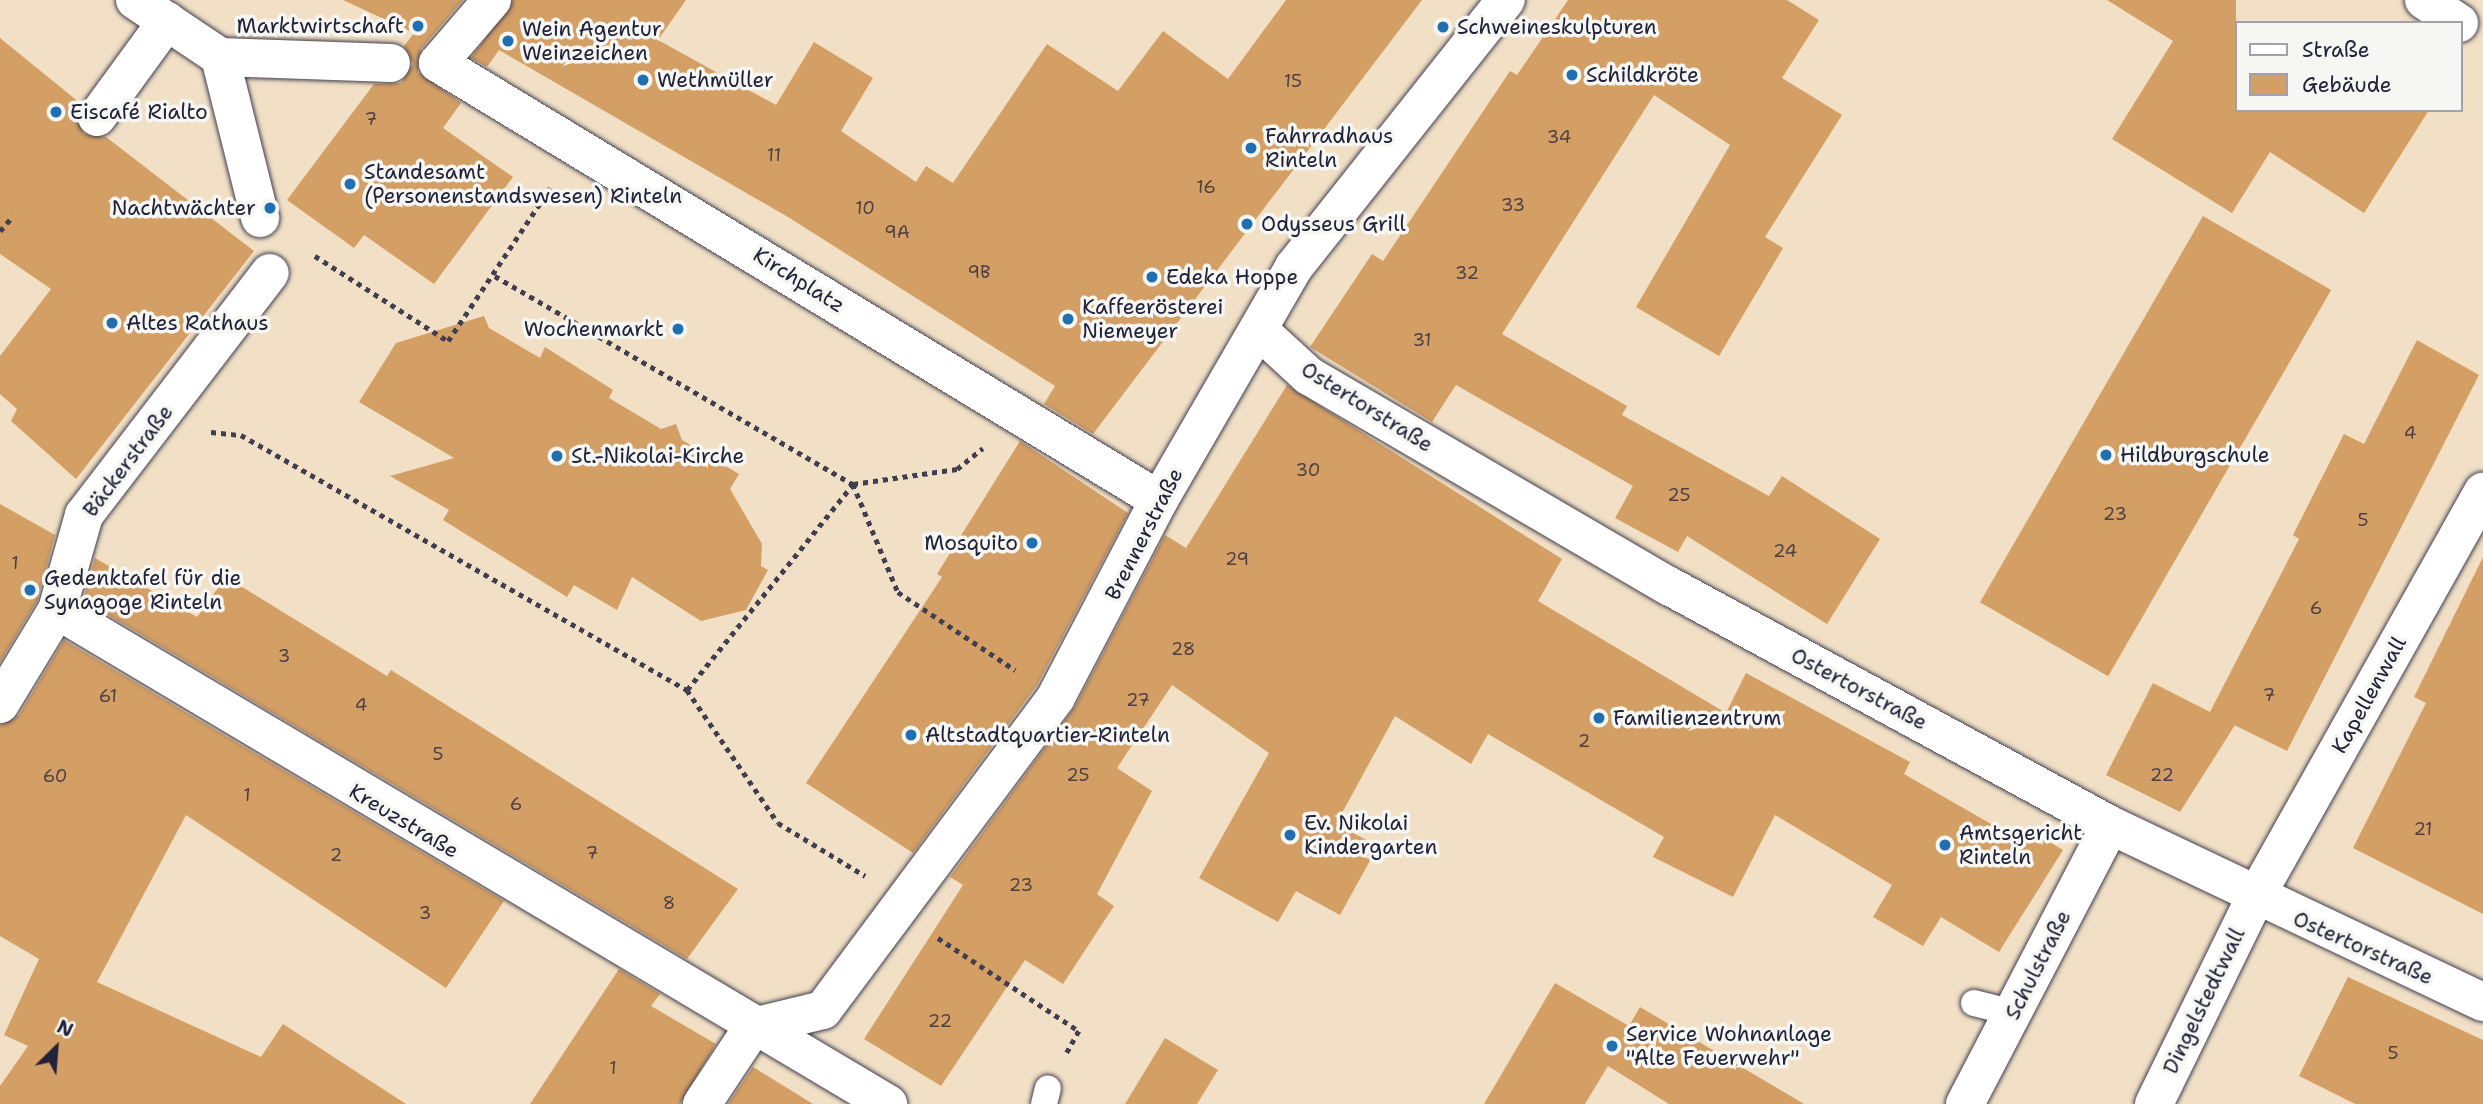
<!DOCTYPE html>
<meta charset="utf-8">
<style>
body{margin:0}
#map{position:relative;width:2483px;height:1104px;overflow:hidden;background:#f1e0c5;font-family:"Shantell Sans",sans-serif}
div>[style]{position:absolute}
.building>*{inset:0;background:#d49f65;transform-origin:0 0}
.path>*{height:4.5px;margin-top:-2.25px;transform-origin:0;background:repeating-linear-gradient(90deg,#413e50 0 5px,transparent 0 10px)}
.roads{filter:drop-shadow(0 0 2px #413e50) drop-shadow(0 0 2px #413e50)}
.service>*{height:26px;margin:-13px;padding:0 13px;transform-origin:13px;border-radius:13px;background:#fff}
.pedestrian>*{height:38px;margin:-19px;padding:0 19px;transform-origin:19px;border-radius:19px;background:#fff}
.minor>*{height:38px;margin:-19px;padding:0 19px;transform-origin:19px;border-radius:19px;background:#fff}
.dots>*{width:19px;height:19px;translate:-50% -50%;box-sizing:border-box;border:4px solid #f6f6f2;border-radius:50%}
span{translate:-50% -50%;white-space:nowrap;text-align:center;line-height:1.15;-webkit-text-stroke:7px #f6f6f2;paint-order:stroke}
.number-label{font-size:18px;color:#4e4146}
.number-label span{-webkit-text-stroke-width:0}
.poi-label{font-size:21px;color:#22223b}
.right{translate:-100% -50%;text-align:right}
.left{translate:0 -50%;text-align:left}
.street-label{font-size:21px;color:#22223b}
.legend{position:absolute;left:2235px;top:21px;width:228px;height:91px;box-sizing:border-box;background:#f6f6f2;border:2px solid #a1a1a9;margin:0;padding:9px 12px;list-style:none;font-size:21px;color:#22223b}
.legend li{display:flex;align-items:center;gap:14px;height:35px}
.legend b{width:35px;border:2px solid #a1a1a9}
.north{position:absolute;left:21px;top:1013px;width:70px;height:70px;-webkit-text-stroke:5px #f6f6f2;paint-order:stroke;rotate:25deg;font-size:19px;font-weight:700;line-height:28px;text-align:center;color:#22223b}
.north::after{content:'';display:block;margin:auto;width:24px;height:32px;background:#22223b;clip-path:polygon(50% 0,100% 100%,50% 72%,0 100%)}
</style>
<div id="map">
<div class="building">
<i style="clip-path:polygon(343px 0,463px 0,421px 49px,418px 72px,461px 103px,443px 128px,513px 177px,434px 284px,364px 235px,354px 248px,287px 200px,374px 84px,401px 83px,413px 64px,404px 46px,414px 33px)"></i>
<i style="clip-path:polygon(513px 0,686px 0,658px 40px,776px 105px,814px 42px,873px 78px,841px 131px,916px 182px,926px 166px,953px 183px,1047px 44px,1118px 91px,1163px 31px,1228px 79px,1286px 0,1422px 0,1093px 434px,1044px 404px,1055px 386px,788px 217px,499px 50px,487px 67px,471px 58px)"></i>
<i style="clip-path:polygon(1568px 0,1787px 0,1819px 20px,1782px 78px,1842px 115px,1765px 237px,1783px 248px,1719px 356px,1636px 307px,1730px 145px,1654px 95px,1502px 334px,1627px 406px,1622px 415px,1769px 496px,1782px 476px,1880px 539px,1827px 624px,1687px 536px,1678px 552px,1615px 518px,1633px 486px,1456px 385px,1432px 422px,1310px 347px,1372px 254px,1383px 261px,1510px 71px,1517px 75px)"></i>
<i style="clip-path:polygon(2107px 0,2236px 0,2236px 110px,2429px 110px,2364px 213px,2270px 152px,2232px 213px,2112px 139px,2173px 41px)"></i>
<i style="clip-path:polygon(0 38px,80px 103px,75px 115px,84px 134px,106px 137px,254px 251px,76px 479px,11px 421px,17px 409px,0 394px,0 356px,51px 289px,0 254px)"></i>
<i style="left:2203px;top:216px;width:148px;height:446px;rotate:30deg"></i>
<i style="clip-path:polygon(484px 316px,489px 328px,540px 358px,545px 347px,613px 390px,609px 398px,661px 429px,676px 424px,682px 440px,739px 474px,730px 489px,762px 544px,761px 566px,768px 570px,746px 610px,701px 621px,632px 577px,617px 610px,574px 585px,567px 597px,443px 520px,449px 510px,390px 476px,454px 458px,359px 402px,396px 343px)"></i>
<i style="clip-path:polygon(2417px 340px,2479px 375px,2287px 751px,2212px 714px,2235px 725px,2180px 812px,2106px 775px,2153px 683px,2210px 712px,2299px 539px,2293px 535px,2344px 434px,2364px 444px)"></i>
<i style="clip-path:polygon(1287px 385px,1562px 559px,1538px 601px,1726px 713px,1746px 673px,1910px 762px,1904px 774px,2019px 840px,2026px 828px,2063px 850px,1999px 952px,1941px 917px,1923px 946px,1873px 917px,1892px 885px,1775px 815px,1733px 897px,1653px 857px,1664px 837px,1488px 734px,1471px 764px,1395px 716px,1336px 824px,1378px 846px,1340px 915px,1296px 891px,1278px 922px,1199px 878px,1269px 753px,1172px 685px,1117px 768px,1152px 791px,1097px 894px,1114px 906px,1063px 984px,1025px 960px,941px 1086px,864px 1039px,963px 885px,950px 877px,1075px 707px,1165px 535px,1186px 548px)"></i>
<i style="clip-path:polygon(1020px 441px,1128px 513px,1037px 685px,913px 853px,806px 783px,942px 577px,937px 574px)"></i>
<i style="clip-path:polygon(0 504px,55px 535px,37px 601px,0 662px)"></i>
<i style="clip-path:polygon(2483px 557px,2483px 914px,2353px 848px,2426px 703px,2414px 697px)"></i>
<i style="clip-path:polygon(95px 558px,197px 617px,226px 577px,387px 676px,391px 670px,738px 889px,687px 959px,83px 600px)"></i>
<i style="clip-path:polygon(64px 640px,504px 901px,446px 988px,186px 815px,97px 982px,261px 1057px,283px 1024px,406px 1104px,0 1104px,0 1086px,28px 1046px,4px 1035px,39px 959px,0 936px,0 726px,19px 715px)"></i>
<i style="clip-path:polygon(619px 969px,660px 994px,651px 1006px,716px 1044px,680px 1104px,530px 1104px)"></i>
<i style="clip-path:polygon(2348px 977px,2483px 1040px,2483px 1104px,2355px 1104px,2299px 1076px)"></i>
<i style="clip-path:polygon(1555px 983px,1629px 1026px,1640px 1007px,1804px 1104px,1669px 1104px,1608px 1066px,1585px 1104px,1484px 1104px)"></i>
<i style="clip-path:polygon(1165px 1038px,1218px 1070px,1197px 1104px,1125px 1104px)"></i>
<i style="clip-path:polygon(753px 1067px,813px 1104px,728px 1104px)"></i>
</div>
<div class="path">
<i style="left:0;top:231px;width:20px;rotate:-49deg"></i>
<i style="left:315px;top:256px;width:158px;rotate:32.6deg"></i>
<i style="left:448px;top:341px;width:184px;rotate:-56.3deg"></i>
<i style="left:495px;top:276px;width:414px;rotate:30.2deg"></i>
<i style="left:853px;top:484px;width:105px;rotate:-8.2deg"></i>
<i style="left:957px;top:469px;width:33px;rotate:-39deg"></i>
<i style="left:211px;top:432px;width:30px;rotate:6deg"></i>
<i style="left:241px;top:435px;width:514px;rotate:29.76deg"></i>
<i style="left:687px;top:690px;width:161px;rotate:55.6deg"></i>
<i style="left:778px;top:823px;width:102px;rotate:31.3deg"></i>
<i style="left:687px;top:690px;width:265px;rotate:-51.1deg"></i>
<i style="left:853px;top:484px;width:117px;rotate:67.4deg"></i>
<i style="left:898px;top:592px;width:141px;rotate:33.7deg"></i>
<i style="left:938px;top:938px;width:169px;rotate:33.4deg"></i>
<i style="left:1079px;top:1031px;width:25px;rotate:119deg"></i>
</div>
<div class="roads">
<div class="service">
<i style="left:1974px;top:1003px;width:41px;rotate:14deg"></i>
<i style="left:1044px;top:1104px;width:16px;rotate:-76deg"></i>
</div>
<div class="pedestrian">
<i style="left:135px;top:0;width:102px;rotate:33.8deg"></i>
<i style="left:220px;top:57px;width:171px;rotate:2deg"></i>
<i style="left:220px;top:57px;width:166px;rotate:76deg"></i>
<i style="left:97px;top:117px;width:119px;rotate:-53.9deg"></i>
</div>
<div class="minor">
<i style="left:492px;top:0;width:83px;rotate:130.6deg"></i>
<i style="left:438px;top:63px;width:843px;rotate:31.22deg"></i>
<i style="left:2424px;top:0;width:42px;rotate:33.3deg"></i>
<i style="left:1260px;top:331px;width:67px;rotate:42.6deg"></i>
<i style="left:1309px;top:376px;width:417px;rotate:30.3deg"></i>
<i style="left:1669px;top:586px;width:502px;rotate:28.46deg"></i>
<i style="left:2110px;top:825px;width:413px;rotate:25.4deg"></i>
<i style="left:57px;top:610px;width:967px;rotate:30.73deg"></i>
<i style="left:0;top:704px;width:110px;rotate:-58.8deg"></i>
<i style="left:57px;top:610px;width:99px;rotate:-74.1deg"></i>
<i style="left:84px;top:515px;width:305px;rotate:-52.5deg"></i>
<i style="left:753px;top:1027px;width:72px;rotate:-13.7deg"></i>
<i style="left:823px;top:1010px;width:390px;rotate:-53.3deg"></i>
<i style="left:1056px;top:697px;width:222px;rotate:-62.4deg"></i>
<i style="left:1159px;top:500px;width:269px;rotate:-59.9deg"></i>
<i style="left:1294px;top:267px;width:341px;rotate:-51.6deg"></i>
<i style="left:702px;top:1104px;width:92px;rotate:-56.5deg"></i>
<i style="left:1965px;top:1104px;width:314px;rotate:-62.5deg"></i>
<i style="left:2154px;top:1104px;width:229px;rotate:-63.9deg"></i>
<i style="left:2255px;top:898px;width:466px;rotate:-60.7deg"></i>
</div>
</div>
<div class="dots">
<i style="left:418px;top:26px;background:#1f6fb2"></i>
<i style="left:1443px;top:27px;background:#1f6fb2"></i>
<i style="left:508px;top:41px;background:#1f6fb2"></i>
<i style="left:1572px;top:75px;background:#1f6fb2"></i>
<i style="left:643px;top:80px;background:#1f6fb2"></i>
<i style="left:56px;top:112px;background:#1f6fb2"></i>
<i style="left:1251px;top:148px;background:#1f6fb2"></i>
<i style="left:350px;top:184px;background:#1f6fb2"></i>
<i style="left:270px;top:208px;background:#1f6fb2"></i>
<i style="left:1247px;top:224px;background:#1f6fb2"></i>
<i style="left:1152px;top:277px;background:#1f6fb2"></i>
<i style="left:1068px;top:319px;background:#1f6fb2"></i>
<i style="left:112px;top:323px;background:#1f6fb2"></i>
<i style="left:678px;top:329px;background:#1f6fb2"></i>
<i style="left:2106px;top:455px;background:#1f6fb2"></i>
<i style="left:557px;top:456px;background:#1f6fb2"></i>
<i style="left:1032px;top:543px;background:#1f6fb2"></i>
<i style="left:30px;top:590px;background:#1f6fb2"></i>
<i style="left:1599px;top:718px;background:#1f6fb2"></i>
<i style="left:911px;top:735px;background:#1f6fb2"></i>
<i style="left:1290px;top:835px;background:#1f6fb2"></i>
<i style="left:1945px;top:845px;background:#1f6fb2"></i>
<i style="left:1612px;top:1046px;background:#1f6fb2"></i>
</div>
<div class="number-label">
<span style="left:1293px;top:81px">15</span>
<span style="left:371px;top:119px">7</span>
<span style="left:1559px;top:137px">34</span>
<span style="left:774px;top:155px">11</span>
<span style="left:1206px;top:187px">16</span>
<span style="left:1513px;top:205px">33</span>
<span style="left:865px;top:208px">10</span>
<span style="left:897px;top:232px">9A</span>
<span style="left:979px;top:272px">9B</span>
<span style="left:1467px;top:273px">32</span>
<span style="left:1422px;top:340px">31</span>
<span style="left:2410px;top:433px">4</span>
<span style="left:1308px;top:470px">30</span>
<span style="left:1679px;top:495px">25</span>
<span style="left:2115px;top:514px">23</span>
<span style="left:2363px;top:520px">5</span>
<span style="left:1785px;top:551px">24</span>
<span style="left:1237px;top:559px">29</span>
<span style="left:15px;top:563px">1</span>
<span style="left:2316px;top:608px">6</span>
<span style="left:1183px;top:649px">28</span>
<span style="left:284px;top:656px">3</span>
<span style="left:2269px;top:695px">7</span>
<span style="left:108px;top:696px">61</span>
<span style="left:1138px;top:700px">27</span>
<span style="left:361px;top:705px">4</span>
<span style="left:1584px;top:741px">2</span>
<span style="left:438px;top:754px">5</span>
<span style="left:1078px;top:775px">25</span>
<span style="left:2162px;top:775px">22</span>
<span style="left:55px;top:776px">60</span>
<span style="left:247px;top:795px">1</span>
<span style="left:516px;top:804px">6</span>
<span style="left:2423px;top:829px">21</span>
<span style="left:592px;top:853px">7</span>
<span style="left:336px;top:855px">2</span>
<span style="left:1021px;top:885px">23</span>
<span style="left:669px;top:903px">8</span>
<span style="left:425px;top:913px">3</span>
<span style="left:940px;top:1021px">22</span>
<span style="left:2393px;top:1053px">5</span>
<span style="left:613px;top:1068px">1</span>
</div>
<div class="poi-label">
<span class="right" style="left:404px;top:26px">Marktwirtschaft</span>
<span class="left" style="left:1457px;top:27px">Schweineskulpturen</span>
<span class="left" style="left:522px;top:41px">Wein Agentur<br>Weinzeichen</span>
<span class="left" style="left:1586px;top:75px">Schildkröte</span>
<span class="left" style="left:657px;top:80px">Wethmüller</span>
<span class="left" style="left:70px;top:112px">Eiscafé Rialto</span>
<span class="left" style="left:1265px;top:148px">Fahrradhaus<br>Rinteln</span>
<span class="left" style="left:364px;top:184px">Standesamt<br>(Personenstandswesen) Rinteln</span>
<span class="right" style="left:256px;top:208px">Nachtwächter</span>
<span class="left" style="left:1261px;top:224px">Odysseus Grill</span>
<span class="left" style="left:1166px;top:277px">Edeka Hoppe</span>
<span class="left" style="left:1082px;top:319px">Kaffeerösterei<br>Niemeyer</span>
<span class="left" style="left:126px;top:323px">Altes Rathaus</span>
<span class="right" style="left:664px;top:329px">Wochenmarkt</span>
<span class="left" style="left:2120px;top:455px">Hildburgschule</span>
<span class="left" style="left:571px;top:456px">St.-Nikolai-Kirche</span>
<span class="right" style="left:1018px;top:543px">Mosquito</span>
<span class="left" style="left:44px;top:590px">Gedenktafel für die<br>Synagoge Rinteln</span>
<span class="left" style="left:1613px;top:718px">Familienzentrum</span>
<span class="left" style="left:925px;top:735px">Altstadtquartier-Rinteln</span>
<span class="left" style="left:1304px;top:835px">Ev. Nikolai<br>Kindergarten</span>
<span class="left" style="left:1959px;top:845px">Amtsgericht<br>Rinteln</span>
<span class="left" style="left:1626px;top:1046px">Service Wohnanlage<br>"Alte Feuerwehr"</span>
</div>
<div class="street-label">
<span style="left:799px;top:280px;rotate:32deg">Kirchplatz</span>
<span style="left:1367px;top:407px;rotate:32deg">Ostertorstraße</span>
<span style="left:128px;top:461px;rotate:-53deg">Bäckerstraße</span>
<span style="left:1144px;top:534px;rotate:-63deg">Brennerstraße</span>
<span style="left:1859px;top:689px;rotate:28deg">Ostertorstraße</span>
<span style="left:2369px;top:695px;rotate:-61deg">Kapellenwall</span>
<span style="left:404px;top:821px;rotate:31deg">Kreuzstraße</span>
<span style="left:2363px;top:948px;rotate:24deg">Ostertorstraße</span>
<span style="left:2038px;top:965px;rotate:-63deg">Schulstraße</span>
<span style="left:2204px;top:1001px;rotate:-64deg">Dingelstedtwall</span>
</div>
<ul class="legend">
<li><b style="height:9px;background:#fff"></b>Straße</li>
<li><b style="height:19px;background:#d49f65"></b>Gebäude</li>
</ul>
<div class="north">N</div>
</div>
